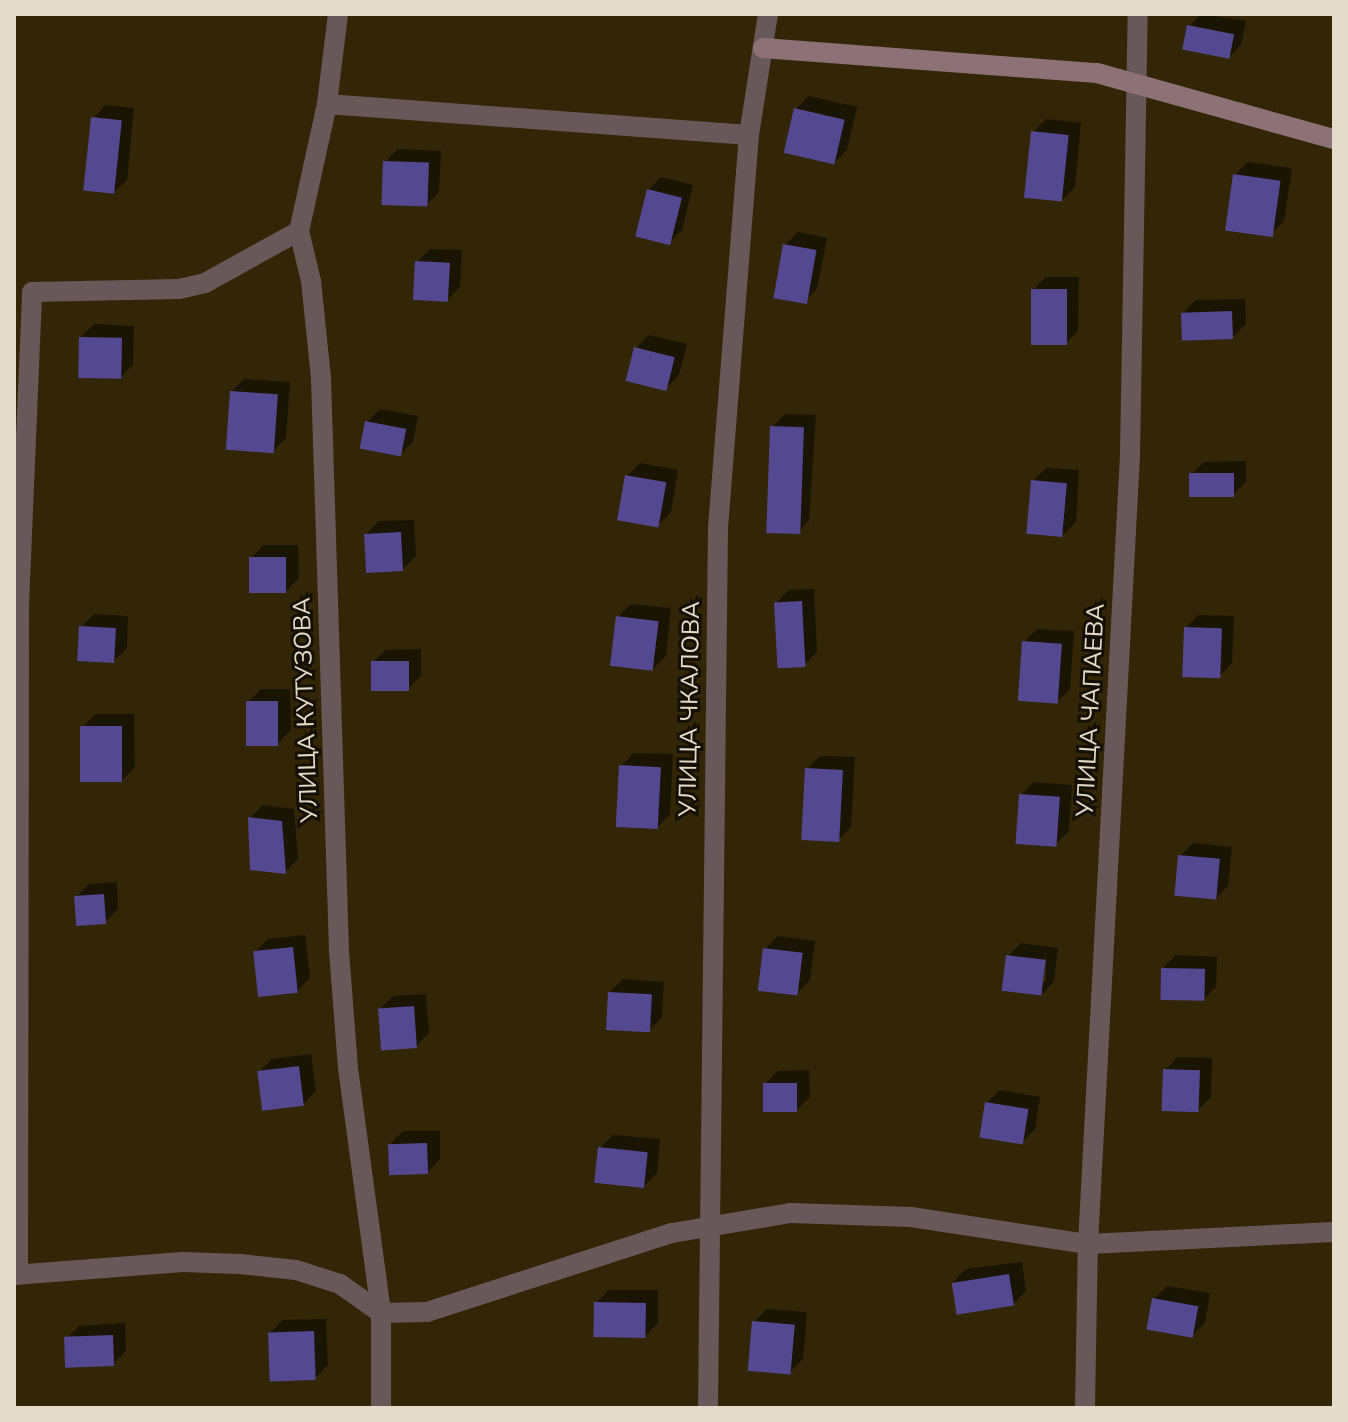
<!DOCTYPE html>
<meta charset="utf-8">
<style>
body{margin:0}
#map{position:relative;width:1348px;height:1422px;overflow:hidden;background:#322607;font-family:Mulish,sans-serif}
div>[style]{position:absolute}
.shadow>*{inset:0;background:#0007}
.building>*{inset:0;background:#544890;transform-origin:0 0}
.street>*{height:20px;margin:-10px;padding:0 10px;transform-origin:10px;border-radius:10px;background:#68585a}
.secondary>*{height:20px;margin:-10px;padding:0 10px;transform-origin:10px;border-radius:10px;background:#8c7276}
span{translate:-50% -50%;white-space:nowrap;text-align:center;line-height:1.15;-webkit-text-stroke:6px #151005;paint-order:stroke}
.street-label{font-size:24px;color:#e3dcca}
.frame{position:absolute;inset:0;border:16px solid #e3dcca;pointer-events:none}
</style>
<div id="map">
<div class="shadow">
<i style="clip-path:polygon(1201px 14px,1246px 21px,1241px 45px,1228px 58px,1189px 26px)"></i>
<i style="clip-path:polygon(809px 96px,857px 107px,847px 150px,834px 163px,796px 109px)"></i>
<i style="clip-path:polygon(106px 105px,134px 108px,127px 180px,114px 192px,93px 118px)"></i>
<i style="clip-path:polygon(1046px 119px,1081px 123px,1075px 187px,1062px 200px,1033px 132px)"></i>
<i style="clip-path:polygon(398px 149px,441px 151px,439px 192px,426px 205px,385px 162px)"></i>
<i style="clip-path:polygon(1248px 162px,1292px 168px,1284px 221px,1271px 234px,1235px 175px)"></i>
<i style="clip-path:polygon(661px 177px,693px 185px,682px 230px,669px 243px,648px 190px)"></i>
<i style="clip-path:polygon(798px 232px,827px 238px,817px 289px,804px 302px,785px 245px)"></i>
<i style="clip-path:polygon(430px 249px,462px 250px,460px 287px,447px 300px,417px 262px)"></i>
<i style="clip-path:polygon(1046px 277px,1079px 277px,1078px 331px,1065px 344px,1033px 290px)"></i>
<i style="clip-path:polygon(1245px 299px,1246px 324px,1233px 337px,1183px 313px,1196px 300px)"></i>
<i style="clip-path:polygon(94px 324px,134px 326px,133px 365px,120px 378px,81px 337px)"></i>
<i style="clip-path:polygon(649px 335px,687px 344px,679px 375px,666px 388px,636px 348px)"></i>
<i style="clip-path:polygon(244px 379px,290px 382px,286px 438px,273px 451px,231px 392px)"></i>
<i style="clip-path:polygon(380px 409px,418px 416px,413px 442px,400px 455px,367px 422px)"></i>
<i style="clip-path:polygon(785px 414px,816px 415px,809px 521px,796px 534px,772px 427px)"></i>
<i style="clip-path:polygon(1246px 461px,1246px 482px,1233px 495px,1191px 475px,1204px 462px)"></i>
<i style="clip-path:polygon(640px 463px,678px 470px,671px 512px,658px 525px,627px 476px)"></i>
<i style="clip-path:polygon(1046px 468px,1079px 470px,1076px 522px,1063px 535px,1033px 481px)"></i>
<i style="clip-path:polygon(414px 520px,416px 556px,403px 569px,366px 534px,379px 521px)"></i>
<i style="clip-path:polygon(264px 545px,298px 545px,299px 578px,286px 591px,251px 558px)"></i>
<i style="clip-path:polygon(814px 589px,817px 652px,804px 665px,776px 603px,789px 590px)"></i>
<i style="clip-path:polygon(631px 604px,671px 608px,666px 656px,653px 669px,618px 617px)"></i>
<i style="clip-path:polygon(94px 614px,128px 616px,127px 648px,114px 661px,81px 627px)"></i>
<i style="clip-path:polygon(1198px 615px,1234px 616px,1232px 663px,1219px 676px,1186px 628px)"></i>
<i style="clip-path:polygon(1037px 629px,1074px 631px,1070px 689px,1057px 702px,1024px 642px)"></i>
<i style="clip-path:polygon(421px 649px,421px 676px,408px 689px,373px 662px,386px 650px)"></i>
<i style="clip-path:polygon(261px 689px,290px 689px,291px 730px,278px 743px,248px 702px)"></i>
<i style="clip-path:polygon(96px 714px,134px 714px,135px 767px,122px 780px,82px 727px)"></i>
<i style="clip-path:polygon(634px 753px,673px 754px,670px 814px,658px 827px,621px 766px)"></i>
<i style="clip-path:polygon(820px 756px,855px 757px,851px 827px,838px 840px,807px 769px)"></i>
<i style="clip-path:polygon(1034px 782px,1072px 785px,1069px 831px,1056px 844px,1021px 795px)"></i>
<i style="clip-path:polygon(263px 805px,294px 809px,298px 859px,285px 872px,250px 818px)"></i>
<i style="clip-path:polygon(1193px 843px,1232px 847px,1228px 886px,1215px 899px,1180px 856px)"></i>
<i style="clip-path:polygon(117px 882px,118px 909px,105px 922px,76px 897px,89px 884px)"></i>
<i style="clip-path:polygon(305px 935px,310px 978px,297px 991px,255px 952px,268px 939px)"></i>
<i style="clip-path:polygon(778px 936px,815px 941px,810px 980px,797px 993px,765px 949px)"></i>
<i style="clip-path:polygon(evenodd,1021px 943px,1058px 948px,1054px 981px,1042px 994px,1008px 956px,1021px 943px,1046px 950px,1046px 982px,1042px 982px,1046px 950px)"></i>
<i style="clip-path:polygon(1176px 955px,1217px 957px,1216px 987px,1203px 1000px,1163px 968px)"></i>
<i style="clip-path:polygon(623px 979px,664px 982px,662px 1018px,648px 1031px,610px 992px)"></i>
<i style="clip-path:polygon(426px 994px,429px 1033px,416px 1046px,380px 1009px,393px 996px)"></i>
<i style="clip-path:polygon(311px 1054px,316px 1091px,303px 1104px,259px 1072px,272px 1059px)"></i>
<i style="clip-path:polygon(1178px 1057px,1212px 1058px,1211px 1097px,1198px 1110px,1165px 1070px)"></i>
<i style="clip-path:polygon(809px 1070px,810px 1097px,797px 1110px,765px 1084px,778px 1071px)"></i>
<i style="clip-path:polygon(1000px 1090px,1040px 1097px,1035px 1129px,1022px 1142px,987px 1103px)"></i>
<i style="clip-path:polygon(403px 1131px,440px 1131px,440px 1159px,427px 1172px,390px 1144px)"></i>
<i style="clip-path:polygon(613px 1135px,660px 1139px,657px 1173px,644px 1186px,600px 1148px)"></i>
<i style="clip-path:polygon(1022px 1262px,1026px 1291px,1013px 1304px,953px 1282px,966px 1269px)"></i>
<i style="clip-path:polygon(1167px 1286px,1210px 1293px,1205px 1323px,1192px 1336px,1154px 1299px)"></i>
<i style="clip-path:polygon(609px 1290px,658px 1290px,658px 1323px,645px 1336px,596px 1303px)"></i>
<i style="clip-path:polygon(767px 1309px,807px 1312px,803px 1359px,790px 1372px,754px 1322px)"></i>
<i style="clip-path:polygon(326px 1319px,328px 1365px,315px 1378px,270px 1333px,283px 1320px)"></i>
<i style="clip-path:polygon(125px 1323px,126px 1351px,113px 1364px,66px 1339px,79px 1326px)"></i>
</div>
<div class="building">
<i style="left:1187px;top:25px;width:48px;height:25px;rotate:11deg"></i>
<i style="left:794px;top:108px;width:52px;height:46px;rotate:13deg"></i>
<i style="left:91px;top:117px;width:31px;height:74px;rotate:6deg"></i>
<i style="left:1031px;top:131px;width:38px;height:67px;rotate:6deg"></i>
<i style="left:383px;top:161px;width:46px;height:44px;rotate:2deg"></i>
<i style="left:1233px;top:174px;width:48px;height:57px;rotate:8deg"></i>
<i style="left:647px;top:189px;width:36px;height:49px;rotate:14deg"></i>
<i style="left:783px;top:244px;width:34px;height:55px;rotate:10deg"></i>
<i style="left:415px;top:261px;width:35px;height:39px;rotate:3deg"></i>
<i style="left:1031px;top:289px;width:36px;height:56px"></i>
<i style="left:1232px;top:311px;width:28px;height:51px;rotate:88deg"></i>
<i style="left:79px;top:337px;width:43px;height:41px;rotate:1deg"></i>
<i style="left:634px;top:347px;width:42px;height:35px;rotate:14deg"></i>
<i style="left:230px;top:391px;width:48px;height:59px;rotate:4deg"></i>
<i style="left:365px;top:421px;width:42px;height:28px;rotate:11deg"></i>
<i style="left:770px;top:426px;width:34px;height:107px;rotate:2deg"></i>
<i style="left:1234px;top:473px;width:24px;height:45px;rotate:90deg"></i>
<i style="left:625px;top:475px;width:42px;height:46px;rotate:10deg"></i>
<i style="left:1031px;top:480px;width:36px;height:54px;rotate:5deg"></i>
<i style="left:401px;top:532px;width:39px;height:37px;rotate:87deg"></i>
<i style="left:249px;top:557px;width:37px;height:36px"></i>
<i style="left:802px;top:601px;width:66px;height:28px;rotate:87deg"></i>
<i style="left:616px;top:616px;width:43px;height:50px;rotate:7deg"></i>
<i style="left:79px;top:626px;width:37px;height:35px;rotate:3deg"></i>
<i style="left:1184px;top:627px;width:38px;height:50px;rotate:2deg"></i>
<i style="left:1022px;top:641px;width:40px;height:60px;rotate:4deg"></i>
<i style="left:409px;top:661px;width:30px;height:38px;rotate:90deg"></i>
<i style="left:246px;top:701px;width:32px;height:45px"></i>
<i style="left:80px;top:726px;width:42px;height:56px"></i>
<i style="left:619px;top:765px;width:42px;height:62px;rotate:3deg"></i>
<i style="left:805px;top:768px;width:38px;height:72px;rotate:3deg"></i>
<i style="left:1019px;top:794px;width:41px;height:50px;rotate:4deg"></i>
<i style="clip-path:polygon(248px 817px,282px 821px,286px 874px,250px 870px)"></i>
<i style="left:1178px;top:855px;width:42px;height:41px;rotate:5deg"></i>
<i style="left:104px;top:894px;width:30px;height:30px;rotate:86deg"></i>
<i style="left:293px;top:947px;width:46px;height:40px;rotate:84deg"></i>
<i style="left:763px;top:948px;width:40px;height:43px;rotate:7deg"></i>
<i style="left:1006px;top:955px;width:40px;height:36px;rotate:7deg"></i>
<i style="left:1161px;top:968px;width:44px;height:32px;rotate:1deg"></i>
<i style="left:608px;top:992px;width:44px;height:38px;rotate:3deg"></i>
<i style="left:414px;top:1006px;width:42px;height:36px;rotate:86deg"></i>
<i style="left:299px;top:1066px;width:40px;height:42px;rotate:83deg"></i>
<i style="left:1163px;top:1069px;width:37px;height:42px;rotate:2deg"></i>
<i style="left:763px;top:1083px;width:34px;height:29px"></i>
<i style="left:985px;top:1102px;width:44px;height:36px;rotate:9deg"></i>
<i style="left:427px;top:1143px;width:31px;height:39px;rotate:88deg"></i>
<i style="left:598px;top:1147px;width:50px;height:36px;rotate:6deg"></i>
<i style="left:1009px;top:1274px;width:32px;height:58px;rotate:81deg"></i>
<i style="left:1152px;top:1298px;width:47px;height:32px;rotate:10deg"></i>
<i style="left:594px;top:1302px;width:52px;height:35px;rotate:1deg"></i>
<i style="left:752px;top:1321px;width:43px;height:50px;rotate:5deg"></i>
<i style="left:314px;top:1331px;width:49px;height:46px;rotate:88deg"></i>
<i style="left:113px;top:1335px;width:31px;height:49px;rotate:88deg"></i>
</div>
<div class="street">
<i style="left:338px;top:14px;width:91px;rotate:97deg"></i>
<i style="left:327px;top:104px;width:130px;rotate:102.4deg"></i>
<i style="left:299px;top:231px;width:51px;rotate:76.5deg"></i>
<i style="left:311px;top:281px;width:98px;rotate:84.1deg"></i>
<i style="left:321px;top:378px;width:573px;rotate:88.2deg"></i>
<i style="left:339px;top:951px;width:117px;rotate:85.6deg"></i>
<i style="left:348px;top:1068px;width:247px;rotate:82.3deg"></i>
<i style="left:381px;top:1313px;width:95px;rotate:90deg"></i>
<i style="left:327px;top:104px;width:423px;rotate:4.2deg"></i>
<i style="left:14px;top:1275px;width:169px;rotate:-4.4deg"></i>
<i style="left:182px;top:1262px;width:58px;rotate:2deg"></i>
<i style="left:240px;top:1264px;width:56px;rotate:6.1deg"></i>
<i style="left:296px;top:1270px;width:46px;rotate:17.7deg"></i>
<i style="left:340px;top:1284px;width:50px;rotate:35.3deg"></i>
<i style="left:381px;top:1313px;width:46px;rotate:-1.2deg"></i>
<i style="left:427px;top:1312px;width:257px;rotate:-17.9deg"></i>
<i style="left:672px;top:1233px;width:120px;rotate:-9.6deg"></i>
<i style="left:790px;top:1213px;width:121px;rotate:1.9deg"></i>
<i style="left:911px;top:1217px;width:179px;rotate:8.7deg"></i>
<i style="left:1088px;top:1244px;width:246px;rotate:-2.8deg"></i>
<i style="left:18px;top:1275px;width:670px;rotate:-89.91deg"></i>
<i style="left:19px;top:605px;width:313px;rotate:-87.6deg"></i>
<i style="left:32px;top:292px;width:147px;rotate:-1.2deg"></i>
<i style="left:179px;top:289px;width:27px;rotate:-13deg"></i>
<i style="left:205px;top:283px;width:107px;rotate:-29deg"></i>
<i style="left:708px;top:1408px;width:880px;rotate:-89.35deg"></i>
<i style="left:718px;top:528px;width:394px;rotate:-85.5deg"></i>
<i style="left:749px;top:135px;width:122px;rotate:-81.1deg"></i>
<i style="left:1085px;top:1408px;width:164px;rotate:-89deg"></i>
<i style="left:1088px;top:1244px;width:790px;rotate:-86.95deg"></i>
<i style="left:1130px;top:455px;width:441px;rotate:-89deg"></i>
</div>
<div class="secondary">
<i style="left:763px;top:48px;width:335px;rotate:4.3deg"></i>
<i style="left:1097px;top:73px;width:246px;rotate:15.6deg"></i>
</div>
<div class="street-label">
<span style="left:689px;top:709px;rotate:-89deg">УЛИЦА ЧКАЛОВА</span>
<span style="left:305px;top:710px;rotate:-92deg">УЛИЦА КУТУЗОВА</span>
<span style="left:1090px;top:710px;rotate:-87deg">УЛИЦА ЧАПАЕВА</span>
</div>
<div class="frame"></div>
</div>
